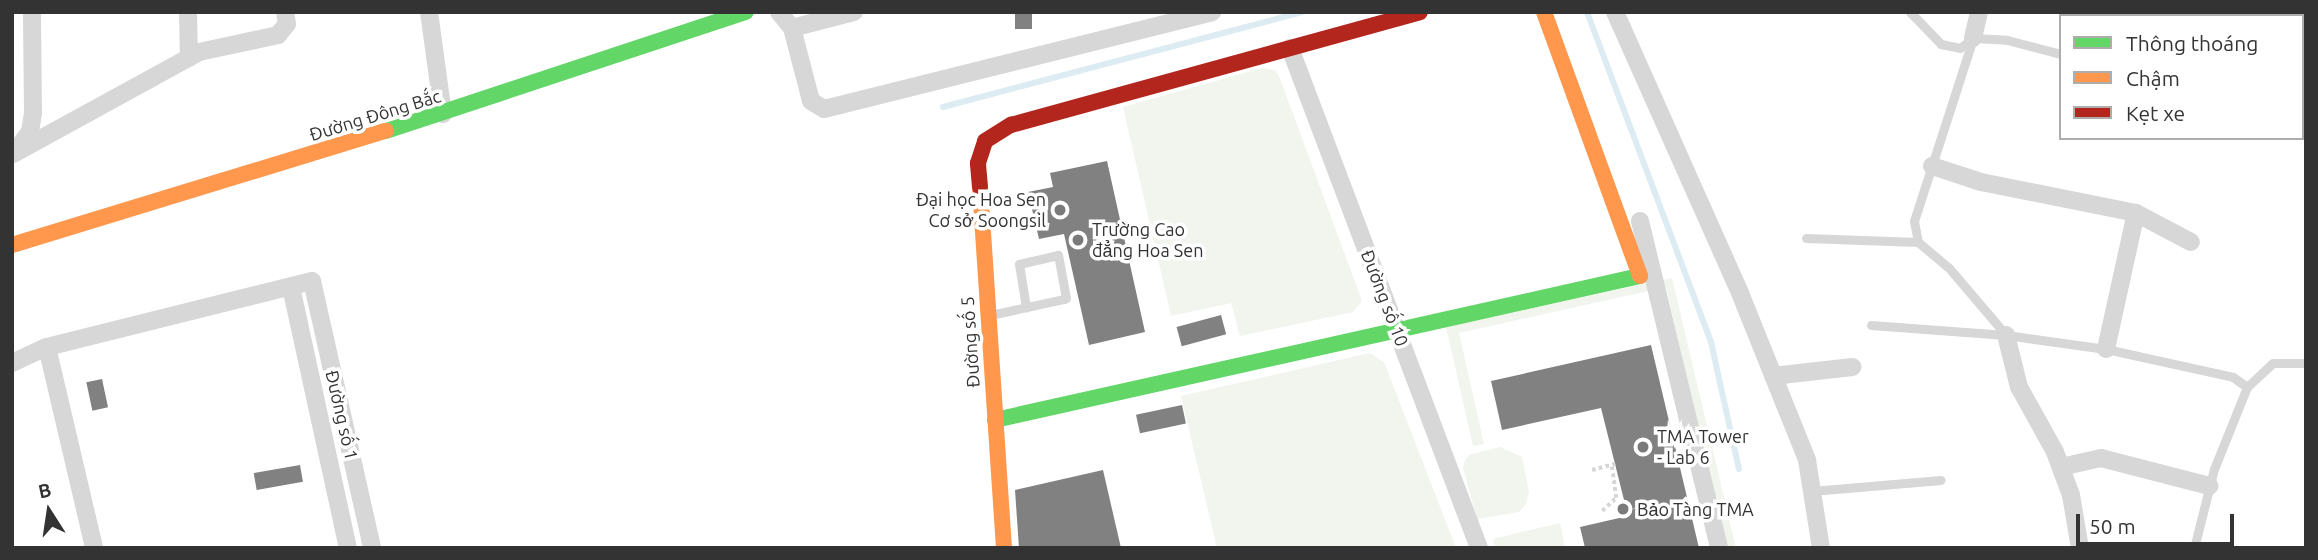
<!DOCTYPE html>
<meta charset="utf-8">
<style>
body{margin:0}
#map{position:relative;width:2318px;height:560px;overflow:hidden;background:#fff;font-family:Ubuntu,sans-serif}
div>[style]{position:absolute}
.green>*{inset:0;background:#f1f5ed}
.stream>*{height:6px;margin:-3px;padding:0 3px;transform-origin:3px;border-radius:3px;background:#ddebf3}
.building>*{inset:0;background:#818181;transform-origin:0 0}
.path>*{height:3.5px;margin-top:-1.75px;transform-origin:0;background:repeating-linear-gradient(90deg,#d6d6d6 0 3.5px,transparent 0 7px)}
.lane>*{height:9px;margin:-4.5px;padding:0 4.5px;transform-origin:4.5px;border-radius:4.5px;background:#d7d7d7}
.street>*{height:18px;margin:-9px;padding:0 9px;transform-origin:9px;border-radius:9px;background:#d7d7d7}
.fast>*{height:16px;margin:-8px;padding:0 8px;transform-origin:8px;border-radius:8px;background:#63d668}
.slow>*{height:16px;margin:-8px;padding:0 8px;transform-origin:8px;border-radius:8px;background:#ff974d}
.jam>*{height:16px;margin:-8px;padding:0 8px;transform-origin:8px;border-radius:8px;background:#b3261e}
.dots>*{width:19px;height:19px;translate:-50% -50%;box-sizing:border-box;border:4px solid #fff;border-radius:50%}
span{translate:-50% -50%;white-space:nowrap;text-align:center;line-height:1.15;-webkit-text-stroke:7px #fff;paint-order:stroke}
.street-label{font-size:18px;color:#333}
.poi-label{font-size:18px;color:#333}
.right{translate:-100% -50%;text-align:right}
.left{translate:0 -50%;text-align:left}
.frame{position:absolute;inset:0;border:14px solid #333;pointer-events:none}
.legend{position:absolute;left:2059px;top:14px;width:245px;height:126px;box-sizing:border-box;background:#fff;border:2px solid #adadad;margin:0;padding:9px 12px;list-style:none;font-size:21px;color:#333}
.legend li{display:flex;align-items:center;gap:14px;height:35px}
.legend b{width:35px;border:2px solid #adadad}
.north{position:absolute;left:14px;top:476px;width:70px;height:70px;-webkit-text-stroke:5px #fff;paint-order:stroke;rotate:348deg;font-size:19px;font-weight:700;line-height:28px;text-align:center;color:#333}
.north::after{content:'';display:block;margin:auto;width:24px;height:32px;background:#333;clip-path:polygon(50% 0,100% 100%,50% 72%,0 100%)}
.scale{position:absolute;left:2076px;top:514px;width:158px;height:32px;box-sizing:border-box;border:4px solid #333;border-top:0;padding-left:9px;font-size:21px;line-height:24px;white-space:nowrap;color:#333;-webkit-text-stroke:5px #fff;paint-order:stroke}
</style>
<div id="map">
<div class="green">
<i style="clip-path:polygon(1262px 68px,1275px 70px,1279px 76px,1362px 301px,1353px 312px,1240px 336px,1231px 303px,1171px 316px,1123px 107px)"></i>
<i style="clip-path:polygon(1672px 278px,1736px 548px,1726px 548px,1666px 287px,1459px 333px,1484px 444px,1473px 446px,1446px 327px)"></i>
<i style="clip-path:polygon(1370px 353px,1384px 362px,1456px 548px,1217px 548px,1181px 396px)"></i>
<i style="clip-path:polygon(1500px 447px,1522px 457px,1529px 492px,1526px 504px,1519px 512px,1477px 519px,1463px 468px,1465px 460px,1469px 455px)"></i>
<i style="clip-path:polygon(1560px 523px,1565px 548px,1495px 548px,1493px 539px)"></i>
</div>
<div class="stream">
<i style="left:1587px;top:12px;width:353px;rotate:69.4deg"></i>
<i style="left:1711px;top:342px;width:130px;rotate:77.6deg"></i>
<i style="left:943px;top:107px;width:372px;rotate:-14.8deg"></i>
</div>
<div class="building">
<i style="left:1015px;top:12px;width:17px;height:17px"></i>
<i style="clip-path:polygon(1107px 161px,1145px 332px,1089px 345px,1064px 234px,1039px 239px,1028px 192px,1053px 187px,1050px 173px)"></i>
<i style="left:1221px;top:315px;width:20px;height:46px;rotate:75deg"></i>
<i style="clip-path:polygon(1651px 345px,1699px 548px,1585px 548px,1580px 527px,1628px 516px,1601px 408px,1502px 430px,1491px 381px)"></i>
<i style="left:102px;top:379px;width:29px;height:16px;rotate:78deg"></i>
<i style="left:1182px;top:405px;width:19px;height:47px;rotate:78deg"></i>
<i style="left:300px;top:465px;width:17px;height:47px;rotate:80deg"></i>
<i style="clip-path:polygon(1103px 470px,1121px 548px,1019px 548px,1015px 490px)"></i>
</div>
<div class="path">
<i style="left:1592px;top:470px;width:24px;rotate:-15deg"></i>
<i style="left:1602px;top:511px;width:19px;rotate:-43deg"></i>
<i style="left:1616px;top:498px;width:34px;rotate:-98deg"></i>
</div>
<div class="lane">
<i style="left:1910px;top:12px;width:45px;rotate:45.9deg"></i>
<i style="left:1941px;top:44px;width:19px;rotate:12deg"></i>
<i style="left:1960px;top:48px;width:16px;rotate:-38deg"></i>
<i style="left:1973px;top:38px;width:34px;rotate:3deg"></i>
<i style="left:2007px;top:40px;width:56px;rotate:14.5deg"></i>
<i style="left:2302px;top:133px;width:4px;rotate:14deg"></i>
<i style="left:1806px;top:238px;width:112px;rotate:2deg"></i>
<i style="left:1918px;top:242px;width:40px;rotate:40deg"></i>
<i style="left:1949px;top:268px;width:88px;rotate:49.6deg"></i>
<i style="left:1918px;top:242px;width:21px;rotate:-101deg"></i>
<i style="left:1914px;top:221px;width:192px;rotate:-72.1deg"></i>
<i style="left:990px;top:315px;width:76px;rotate:-12.2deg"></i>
<i style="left:1064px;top:299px;width:2px;rotate:-27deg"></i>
<i style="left:1066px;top:298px;width:44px;rotate:-100.5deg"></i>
<i style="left:1058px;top:255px;width:40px;rotate:167deg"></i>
<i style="left:1019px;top:264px;width:44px;rotate:80.8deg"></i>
<i style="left:1871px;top:325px;width:135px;rotate:4.2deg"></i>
<i style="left:2006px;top:335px;width:101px;rotate:8deg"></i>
<i style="left:2106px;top:349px;width:130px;rotate:12.4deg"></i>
<i style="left:2233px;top:377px;width:17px;rotate:36deg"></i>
<i style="left:1812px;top:491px;width:129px;rotate:-4.9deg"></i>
<i style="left:2194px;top:548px;width:81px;rotate:-75.8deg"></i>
<i style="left:2214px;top:469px;width:88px;rotate:-68.1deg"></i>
<i style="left:2247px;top:387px;width:35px;rotate:-43deg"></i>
<i style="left:2273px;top:363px;width:33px"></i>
</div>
<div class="street">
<i style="left:188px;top:12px;width:46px;rotate:88.8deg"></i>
<i style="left:429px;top:12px;width:103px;rotate:82.2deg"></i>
<i style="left:779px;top:12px;width:21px;rotate:51deg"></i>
<i style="left:792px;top:28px;width:75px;rotate:75.4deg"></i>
<i style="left:811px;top:101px;width:15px;rotate:32deg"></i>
<i style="left:824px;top:109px;width:400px;rotate:-14deg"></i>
<i style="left:1615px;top:12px;width:308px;rotate:66deg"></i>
<i style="left:1740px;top:293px;width:180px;rotate:68.1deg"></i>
<i style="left:1807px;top:460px;width:89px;rotate:81deg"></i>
<i style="left:792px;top:28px;width:64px;rotate:-14.5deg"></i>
<i style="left:1973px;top:38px;width:27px;rotate:-77deg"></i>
<i style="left:1290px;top:48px;width:535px;rotate:69.29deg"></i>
<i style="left:17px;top:149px;width:21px;rotate:-53deg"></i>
<i style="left:30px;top:132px;width:19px;rotate:-81deg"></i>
<i style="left:33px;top:113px;width:101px;rotate:-90.6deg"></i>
<i style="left:13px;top:154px;width:212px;rotate:-28.7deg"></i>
<i style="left:199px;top:52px;width:81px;rotate:-12.1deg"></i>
<i style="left:278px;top:35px;width:14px;rotate:-51deg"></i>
<i style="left:287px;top:24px;width:12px;rotate:-99deg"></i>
<i style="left:1932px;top:166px;width:52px;rotate:18.1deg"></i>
<i style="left:1981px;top:182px;width:158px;rotate:11.3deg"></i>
<i style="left:2136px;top:213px;width:62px;rotate:27.8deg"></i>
<i style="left:1640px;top:221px;width:336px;rotate:76.4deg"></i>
<i style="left:291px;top:287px;width:267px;rotate:77.7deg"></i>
<i style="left:2006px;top:335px;width:54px;rotate:76deg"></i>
<i style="left:2019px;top:387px;width:74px;rotate:61deg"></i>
<i style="left:2055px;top:452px;width:46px;rotate:69.6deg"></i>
<i style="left:2071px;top:495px;width:54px;rotate:80.4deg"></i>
<i style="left:47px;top:347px;width:206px;rotate:76.8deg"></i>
<i style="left:2106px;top:349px;width:139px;rotate:-77.6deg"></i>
<i style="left:12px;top:363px;width:38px;rotate:-25deg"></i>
<i style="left:47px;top:347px;width:273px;rotate:-14deg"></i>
<i style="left:312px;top:281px;width:274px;rotate:77.3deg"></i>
<i style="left:1773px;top:376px;width:80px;rotate:-6.5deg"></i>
<i style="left:2061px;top:467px;width:41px;rotate:-12.7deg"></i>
<i style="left:2101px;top:458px;width:112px;rotate:14.5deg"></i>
</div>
<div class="fast">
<i style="left:386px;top:131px;width:379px;rotate:-18.3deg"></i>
<i style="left:995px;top:420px;width:661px;rotate:-12.59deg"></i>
</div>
<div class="slow">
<i style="left:1544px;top:12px;width:281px;rotate:70deg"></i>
<i style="left:980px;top:187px;width:362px;rotate:86.2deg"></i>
<i style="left:12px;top:245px;width:391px;rotate:-17deg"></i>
</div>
<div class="jam">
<i style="left:980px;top:187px;width:24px;rotate:-95deg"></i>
<i style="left:978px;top:163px;width:23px;rotate:-72deg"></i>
<i style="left:985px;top:141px;width:31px;rotate:-32deg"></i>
<i style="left:1011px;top:125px;width:424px;rotate:-15.4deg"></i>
</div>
<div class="dots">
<i style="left:1060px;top:210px;background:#7a7a7a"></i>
<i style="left:1078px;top:240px;background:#7a7a7a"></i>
<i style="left:1643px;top:447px;background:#7a7a7a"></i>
<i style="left:1623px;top:509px;background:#7a7a7a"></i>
</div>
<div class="street-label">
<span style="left:375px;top:115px;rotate:-17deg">Đường Đông Bắc</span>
<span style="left:1385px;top:298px;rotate:69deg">Đường số 10</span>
<span style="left:970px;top:342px;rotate:-94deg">Đường số 5</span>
<span style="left:342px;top:415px;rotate:77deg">Đường số 1</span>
</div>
<div class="poi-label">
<span class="right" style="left:1046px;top:210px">Đại học Hoa Sen<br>Cơ sở Soongsil</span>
<span class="left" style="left:1092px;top:240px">Trường Cao<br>đẳng Hoa Sen</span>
<span class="left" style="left:1657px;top:447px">TMA Tower<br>- Lab 6</span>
<span class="left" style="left:1637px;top:509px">Bảo Tàng TMA</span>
</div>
<div class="frame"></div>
<ul class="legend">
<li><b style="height:9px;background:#63d668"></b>Thông thoáng</li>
<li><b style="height:9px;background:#ff974d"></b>Chậm</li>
<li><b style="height:9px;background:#b3261e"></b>Kẹt xe</li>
</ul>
<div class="north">B</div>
<div class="scale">50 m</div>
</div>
